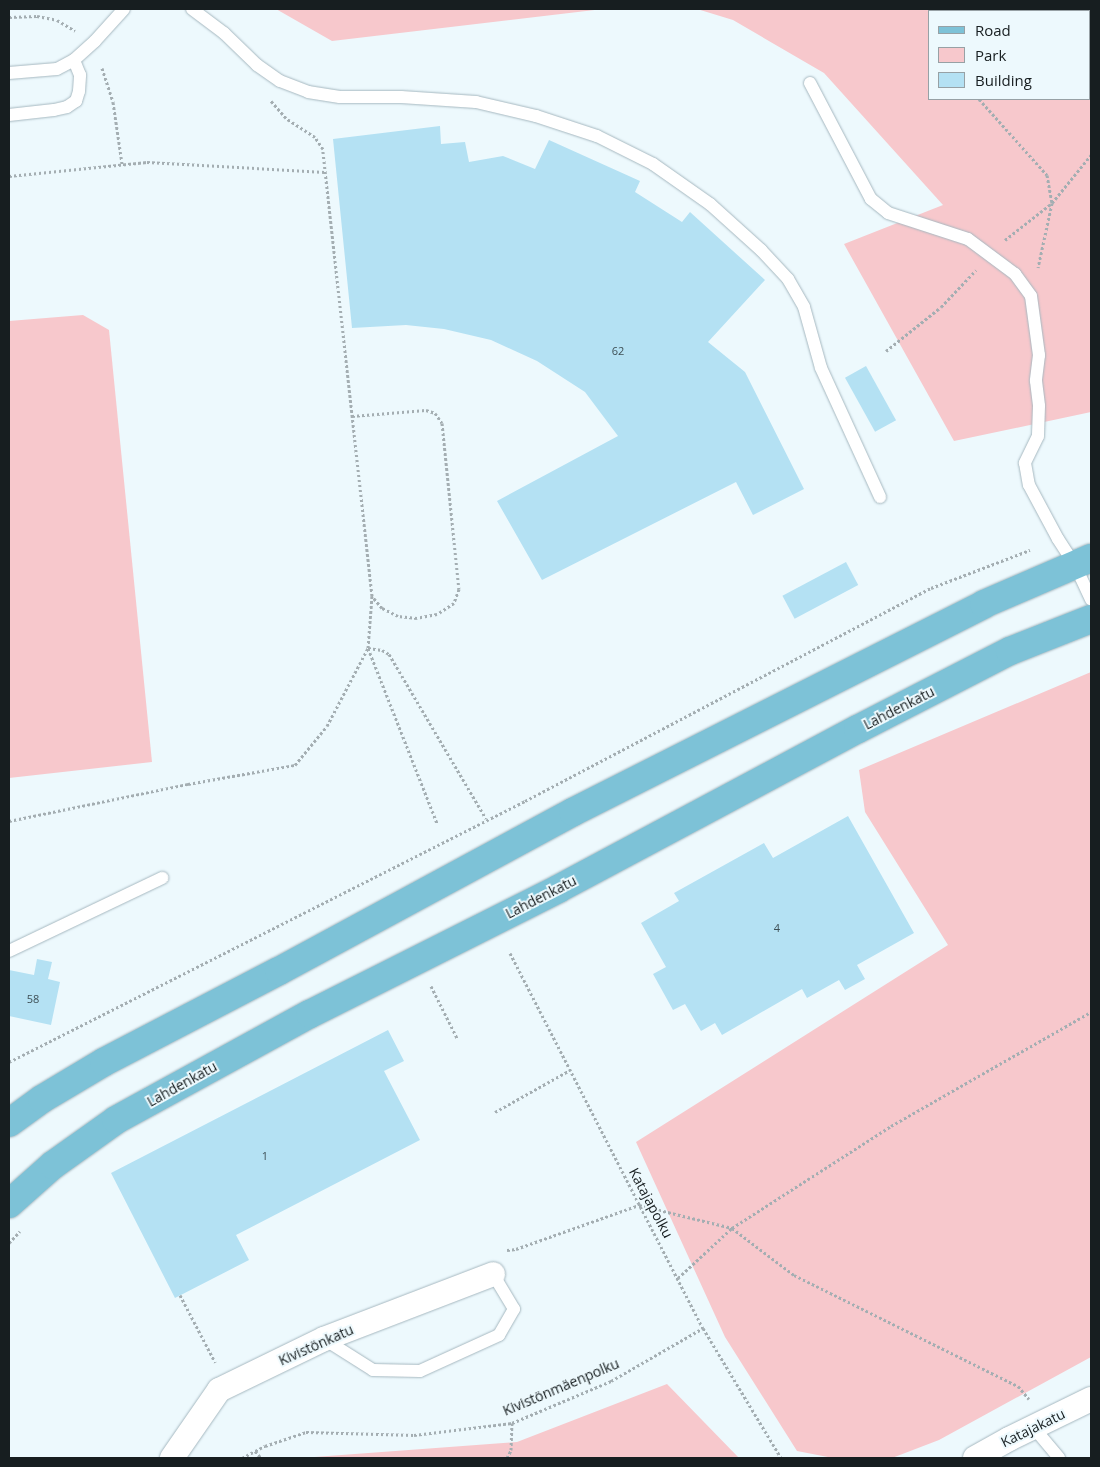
<!DOCTYPE html>
<meta charset="utf-8">
<style>
body{margin:0}
#map{position:relative;width:1100px;height:1467px;overflow:hidden;background:#edf9fd;font-family:"Open Sans",sans-serif}
div>[style]{position:absolute}
.green>*{inset:0;background:#f7c8cc}
.building>*{inset:0;background:#b4e1f3;transform-origin:0 0}
.path>*{height:3px;margin-top:-1.5px;transform-origin:0;background:repeating-linear-gradient(90deg,#a4aeb2 0 2.5px,transparent 0 5px)}
.roads{filter:drop-shadow(0 0 1px #a6b8c0) drop-shadow(0 0 1px #a6b8c0)}
.lane>*{height:12px;margin:-6px;padding:0 6px;transform-origin:6px;border-radius:6px;background:#fff}
.street>*{height:24px;margin:-12px;padding:0 12px;transform-origin:12px;border-radius:12px;background:#fff}
.primary>*{height:28px;margin:-14px;padding:0 14px;transform-origin:14px;border-radius:14px;background:#7dc2d7}
span{translate:-50% -50%;white-space:nowrap;text-align:center;line-height:1.15;-webkit-text-stroke:4px #edf9fd;paint-order:stroke}
.number-label{font-size:11px;color:#3e4f55}
.number-label span{-webkit-text-stroke-width:0}
.street-label{font-size:14px;color:#171e20}
.frame{position:absolute;inset:0;border:10px solid #171e20;pointer-events:none}
.legend{position:absolute;left:928px;top:10px;width:162px;height:90px;box-sizing:border-box;background:#edf9fd;border:1px solid #97a1a5;margin:0;padding:6px 9px;list-style:none;font-size:15px;color:#171e20}
.legend li{display:flex;align-items:center;gap:10px;height:25px}
.legend b{width:25px;border:1px solid #97a1a5}
</style>
<div id="map">
<div class="green">
<i style="clip-path:polygon(276px 9px,603px 9px,332px 41px)"></i>
<i style="clip-path:polygon(evenodd,697px 9px,1091px 9px,1091px 412px,954px 441px,844px 244px,943px 205px,824px 73px,733px 20px,697px 9px,929px 11px,1089px 11px,1089px 99px,929px 99px,929px 11px)"></i>
<i style="clip-path:polygon(83px 315px,109px 330px,152px 762px,9px 778px,9px 321px)"></i>
<i style="clip-path:polygon(1091px 672px,1091px 1357px,939px 1440px,892px 1458px,833px 1458px,797px 1451px,725px 1337px,636px 1142px,948px 945px,865px 812px,859px 770px)"></i>
<i style="clip-path:polygon(667px 1384px,739px 1458px,301px 1458px,517px 1442px)"></i>
</div>
<div class="building">
<i style="clip-path:polygon(440px 126px,441px 144px,465px 142px,469px 162px,503px 156px,535px 169px,549px 140px,640px 181px,635px 192px,682px 222px,690px 212px,765px 280px,708px 342px,745px 372px,804px 489px,753px 515px,736px 482px,542px 580px,497px 501px,618px 436px,585px 392px,537px 361px,491px 340px,444px 329px,406px 325px,352px 328px,333px 139px)"></i>
<i style="left:866px;top:366px;width:62px;height:24px;rotate:61deg"></i>
<i style="left:846px;top:562px;width:26px;height:72px;rotate:62deg"></i>
<i style="clip-path:polygon(848px 816px,914px 933px,857px 965px,865px 979px,845px 990px,839px 980px,807px 998px,802px 989px,722px 1035px,715px 1023px,701px 1031px,685px 1004px,673px 1010px,653px 974px,666px 967px,641px 923px,679px 901px,674px 893px,764px 843px,773px 858px)"></i>
<i style="clip-path:polygon(37px 959px,52px 962px,48px 979px,60px 982px,51px 1025px,9px 1016px,9px 970px,34px 975px)"></i>
<i style="clip-path:polygon(388px 1030px,404px 1061px,384px 1071px,420px 1140px,236px 1235px,249px 1260px,175px 1298px,111px 1173px)"></i>
</div>
<div class="path">
<i style="left:958px;top:9px;width:2px;rotate:63deg"></i>
<i style="left:1026px;top:9px;width:9px;rotate:13deg"></i>
<i style="left:1072px;top:9px;width:2px;rotate:63deg"></i>
<i style="left:9px;top:17px;width:28px;rotate:-2deg"></i>
<i style="left:37px;top:16px;width:20px;rotate:11deg"></i>
<i style="left:57px;top:20px;width:21px;rotate:31deg"></i>
<i style="left:1089px;top:23px;width:2px;rotate:27deg"></i>
<i style="left:102px;top:68px;width:36px;rotate:72deg"></i>
<i style="left:113px;top:102px;width:63px;rotate:81.7deg"></i>
<i style="left:979px;top:99px;width:102px;rotate:48.2deg"></i>
<i style="left:1047px;top:175px;width:28px;rotate:80deg"></i>
<i style="left:1052px;top:203px;width:66px;rotate:102.2deg"></i>
<i style="left:9px;top:176px;width:139px;rotate:-5.8deg"></i>
<i style="left:147px;top:162px;width:178px;rotate:3.2deg"></i>
<i style="left:1005px;top:240px;width:60px;rotate:-38.2deg"></i>
<i style="left:1052px;top:203px;width:62px;rotate:-50.9deg"></i>
<i style="left:886px;top:351px;width:70px;rotate:-38.7deg"></i>
<i style="left:941px;top:307px;width:51px;rotate:-46.6deg"></i>
<i style="left:352px;top:416px;width:74px;rotate:-4.6deg"></i>
<i style="left:426px;top:410px;width:9px;rotate:18deg"></i>
<i style="left:435px;top:413px;width:12px;rotate:55deg"></i>
<i style="left:442px;top:423px;width:167px;rotate:84.2deg"></i>
<i style="left:459px;top:589px;width:15px;rotate:110deg"></i>
<i style="left:454px;top:603px;width:20px;rotate:147deg"></i>
<i style="left:437px;top:614px;width:20px;rotate:169deg"></i>
<i style="left:417px;top:618px;width:19px;rotate:-174deg"></i>
<i style="left:398px;top:616px;width:18px;rotate:-153deg"></i>
<i style="left:382px;top:608px;width:16px;rotate:-130deg"></i>
<i style="left:368px;top:648px;width:14px;rotate:8deg"></i>
<i style="left:382px;top:650px;width:8px;rotate:30deg"></i>
<i style="left:389px;top:654px;width:191px;rotate:59.5deg"></i>
<i style="left:368px;top:648px;width:188px;rotate:68.5deg"></i>
<i style="left:9px;top:821px;width:183px;rotate:-11.7deg"></i>
<i style="left:188px;top:784px;width:109px;rotate:-10.1deg"></i>
<i style="left:295px;top:765px;width:50px;rotate:-50.6deg"></i>
<i style="left:327px;top:726px;width:88px;rotate:-62.3deg"></i>
<i style="left:368px;top:648px;width:52px;rotate:-85.6deg"></i>
<i style="left:372px;top:596px;width:450px;rotate:-96.3deg"></i>
<i style="left:323px;top:149px;width:14px;rotate:-124deg"></i>
<i style="left:315px;top:137px;width:35px;rotate:-147deg"></i>
<i style="left:286px;top:118px;width:23px;rotate:-131deg"></i>
<i style="left:510px;top:953px;width:422px;rotate:62.8deg"></i>
<i style="left:703px;top:1328px;width:152px;rotate:59deg"></i>
<i style="left:431px;top:986px;width:58px;rotate:63.4deg"></i>
<i style="left:9px;top:1062px;width:578px;rotate:-26.83deg"></i>
<i style="left:525px;top:801px;width:458px;rotate:-27.7deg"></i>
<i style="left:931px;top:588px;width:106px;rotate:-21deg"></i>
<i style="left:495px;top:1112px;width:86px;rotate:-29.2deg"></i>
<i style="left:9px;top:1243px;width:16px;rotate:-47deg"></i>
<i style="left:507px;top:1250px;width:9px;rotate:-6deg"></i>
<i style="left:516px;top:1249px;width:131px;rotate:-19.7deg"></i>
<i style="left:639px;top:1205px;width:96px;rotate:13.9deg"></i>
<i style="left:732px;top:1228px;width:78px;rotate:37.2deg"></i>
<i style="left:794px;top:1275px;width:250px;rotate:26.4deg"></i>
<i style="left:1018px;top:1386px;width:17px;rotate:50deg"></i>
<i style="left:678px;top:1278px;width:74px;rotate:-42.8deg"></i>
<i style="left:732px;top:1228px;width:189px;rotate:-32.7deg"></i>
<i style="left:891px;top:1126px;width:230px;rotate:-29.7deg"></i>
<i style="left:180px;top:1295px;width:76px;rotate:62.4deg"></i>
<i style="left:255px;top:1451px;width:9px;rotate:49deg"></i>
<i style="left:242px;top:1458px;width:26px;rotate:-28deg"></i>
<i style="left:265px;top:1446px;width:43px;rotate:-18.9deg"></i>
<i style="left:306px;top:1432px;width:108px;rotate:1.6deg"></i>
<i style="left:414px;top:1435px;width:99px;rotate:-7deg"></i>
<i style="left:512px;top:1423px;width:108px;rotate:-23deg"></i>
<i style="left:611px;top:1381px;width:106px;rotate:-29.9deg"></i>
<i style="left:507px;top:1458px;width:9px;rotate:-63deg"></i>
<i style="left:511px;top:1450px;width:27px;rotate:-88deg"></i>
</div>
<div class="roads">
<div class="lane">
<i style="left:192px;top:9px;width:40px;rotate:37deg"></i>
<i style="left:224px;top:33px;width:46px;rotate:44.1deg"></i>
<i style="left:257px;top:65px;width:28px;rotate:35deg"></i>
<i style="left:280px;top:81px;width:30px;rotate:21deg"></i>
<i style="left:308px;top:92px;width:32px;rotate:9deg"></i>
<i style="left:340px;top:97px;width:61px"></i>
<i style="left:401px;top:97px;width:75px;rotate:3.8deg"></i>
<i style="left:476px;top:102px;width:62px;rotate:13.1deg"></i>
<i style="left:536px;top:116px;width:64px;rotate:18.2deg"></i>
<i style="left:597px;top:136px;width:63px;rotate:26.6deg"></i>
<i style="left:653px;top:164px;width:70px;rotate:35.1deg"></i>
<i style="left:710px;top:204px;width:69px;rotate:42deg"></i>
<i style="left:761px;top:250px;width:40px;rotate:47deg"></i>
<i style="left:788px;top:279px;width:32px;rotate:60deg"></i>
<i style="left:804px;top:307px;width:63px;rotate:74.4deg"></i>
<i style="left:821px;top:368px;width:142px;rotate:65.4deg"></i>
<i style="left:9px;top:73px;width:48px;rotate:-4.8deg"></i>
<i style="left:57px;top:69px;width:19px;rotate:-28deg"></i>
<i style="left:74px;top:60px;width:28px;rotate:-42deg"></i>
<i style="left:95px;top:41px;width:43px;rotate:-47.8deg"></i>
<i style="left:810px;top:83px;width:131px;rotate:62.3deg"></i>
<i style="left:871px;top:199px;width:22px;rotate:39deg"></i>
<i style="left:888px;top:213px;width:84px;rotate:18deg"></i>
<i style="left:968px;top:239px;width:59px;rotate:36.7deg"></i>
<i style="left:1015px;top:274px;width:27px;rotate:54deg"></i>
<i style="left:1031px;top:296px;width:60px;rotate:82.3deg"></i>
<i style="left:1039px;top:355px;width:26px;rotate:97deg"></i>
<i style="left:1036px;top:381px;width:25px;rotate:83deg"></i>
<i style="left:1039px;top:406px;width:30px;rotate:92deg"></i>
<i style="left:1038px;top:436px;width:30px;rotate:116deg"></i>
<i style="left:1025px;top:463px;width:22px;rotate:80deg"></i>
<i style="left:1029px;top:485px;width:61px;rotate:61.8deg"></i>
<i style="left:1058px;top:539px;width:31px;rotate:57deg"></i>
<i style="left:1075px;top:565px;width:38px;rotate:65deg"></i>
<i style="left:9px;top:115px;width:45px;rotate:-6.3deg"></i>
<i style="left:54px;top:110px;width:13px;rotate:-13deg"></i>
<i style="left:67px;top:107px;width:11px;rotate:-34deg"></i>
<i style="left:76px;top:101px;width:10px;rotate:-73deg"></i>
<i style="left:79px;top:91px;width:16px;rotate:-86deg"></i>
<i style="left:80px;top:75px;width:16px;rotate:-112deg"></i>
<i style="left:9px;top:951px;width:170px;rotate:-25.5deg"></i>
<i style="left:324px;top:1339px;width:58px;rotate:32.3deg"></i>
<i style="left:373px;top:1370px;width:47px;rotate:1.2deg"></i>
<i style="left:420px;top:1371px;width:87px;rotate:-24.5deg"></i>
<i style="left:499px;top:1335px;width:30px;rotate:-60deg"></i>
<i style="left:514px;top:1309px;width:41px;rotate:-121deg"></i>
<i style="left:1034px;top:1428px;width:39px;rotate:50deg"></i>
</div>
<div class="street">
<i style="left:172px;top:1458px;width:83px;rotate:-55.3deg"></i>
<i style="left:219px;top:1390px;width:117px;rotate:-25.9deg"></i>
<i style="left:324px;top:1339px;width:181px;rotate:-21deg"></i>
<i style="left:975px;top:1458px;width:39px;rotate:-29deg"></i>
<i style="left:1009px;top:1439px;width:91px;rotate:-26deg"></i>
</div>
<div class="primary">
<i style="left:9px;top:1123px;width:41px;rotate:-36deg"></i>
<i style="left:42px;top:1099px;width:72px;rotate:-30.8deg"></i>
<i style="left:104px;top:1062px;width:197px;rotate:-27.5deg"></i>
<i style="left:279px;top:971px;width:334px;rotate:-28.4deg"></i>
<i style="left:573px;top:812px;width:461px;rotate:-26.8deg"></i>
<i style="left:984px;top:604px;width:116px;rotate:-23.3deg"></i>
<i style="left:9px;top:1204px;width:59px;rotate:-41.6deg"></i>
<i style="left:53px;top:1165px;width:77px;rotate:-35.5deg"></i>
<i style="left:116px;top:1120px;width:221px;rotate:-28.7deg"></i>
<i style="left:310px;top:1014px;width:278px;rotate:-26.7deg"></i>
<i style="left:558px;top:889px;width:340px;rotate:-28.1deg"></i>
<i style="left:858px;top:729px;width:171px;rotate:-27.2deg"></i>
<i style="left:1010px;top:651px;width:87px;rotate:-21.6deg"></i>
</div>
</div>
<div class="number-label">
<span style="left:618px;top:351px">62</span>
<span style="left:777px;top:928px">4</span>
<span style="left:33px;top:999px">58</span>
<span style="left:265px;top:1156px">1</span>
</div>
<div class="street-label">
<span style="left:899px;top:708px;rotate:-27deg">Lahdenkatu</span>
<span style="left:541px;top:897px;rotate:-27deg">Lahdenkatu</span>
<span style="left:182px;top:1084px;rotate:-29deg">Lahdenkatu</span>
<span style="left:651px;top:1203px;rotate:62deg">Katajapolku</span>
<span style="left:316px;top:1345px;rotate:-24deg">Kivistönkatu</span>
<span style="left:561px;top:1387px;rotate:-23deg">Kivistönmäenpolku</span>
<span style="left:1033px;top:1428px;rotate:-26deg">Katajakatu</span>
</div>
<div class="frame"></div>
<ul class="legend">
<li><b style="height:6px;background:#7dc2d7"></b>Road</li>
<li><b style="height:14px;background:#f7c8cc"></b>Park</li>
<li><b style="height:14px;background:#b4e1f3"></b>Building</li>
</ul>
</div>
